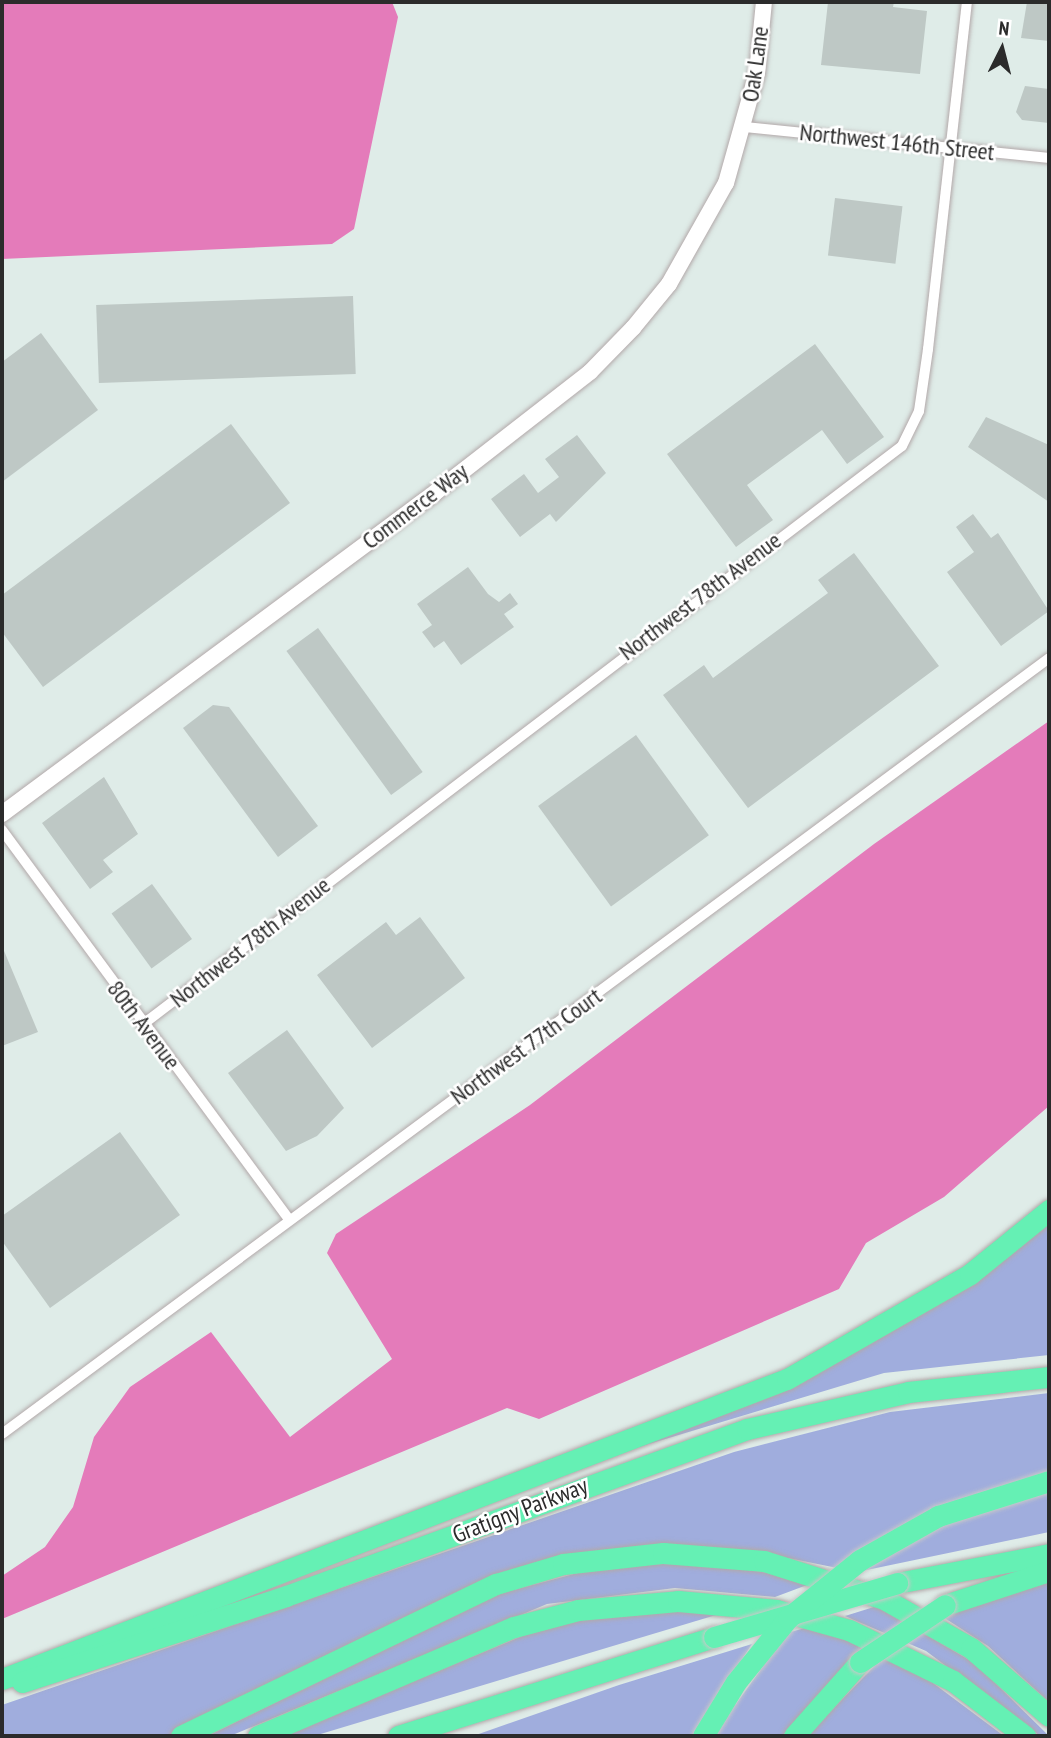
<!DOCTYPE html>
<style>
body{margin:0}
#map{position:relative;width:1051px;height:1738px;overflow:hidden;background:#dfece8;font-family:"PT Sans Narrow",sans-serif}
div>[style]{position:absolute}
.green>*{inset:0;background:#a0addd}
.water>*{inset:0;background:#e47bba}
.building>*{inset:0;background:#bec8c5;transform-origin:0 0}
.roads{filter:drop-shadow(0 0 2px #b2a8a9) drop-shadow(0 0 2px #b2a8a9)}
.street>*{height:10px;margin:-5px;padding:0 5px;transform-origin:5px;border-radius:5px;background:#fff}
.secondary>*{height:16px;margin:-8px;padding:0 8px;transform-origin:8px;border-radius:8px;background:#fff}
.highway>*{height:21px;margin:-10.5px;padding:0 10.5px;transform-origin:10.5px;border-radius:10.5px;background:#65f0b4}
.bridges{filter:drop-shadow(0 0 2px #c8c8c8) drop-shadow(0 0 2px #c8c8c8)}
.highway-bridge>*{height:21px;margin:-10.5px;padding:0 10.5px;transform-origin:10.5px;border-radius:10.5px;background:#65f0b4}
span{translate:-50% -50%;white-space:nowrap;text-align:center;line-height:1.15;-webkit-text-stroke:5px #fff;paint-order:stroke}
.street-label{font-size:24px;color:#2b2b2b}
.frame{position:absolute;inset:0;border:4px solid #2b2b2b;pointer-events:none}
.north{position:absolute;left:967px;top:14px;width:70px;height:70px;-webkit-text-stroke:5px #fff;paint-order:stroke;rotate:6deg;font-size:19px;font-weight:700;line-height:28px;text-align:center;color:#2b2b2b}
.north::after{content:'';display:block;margin:auto;width:24px;height:32px;background:#2b2b2b;clip-path:polygon(50% 0,100% 100%,50% 72%,0 100%)}
</style>
<div id="map">
<div class="green">
<i style="clip-path:polygon(1049px 1221px,1049px 1355px,884px 1373px,619px 1453px,772px 1389px)"></i>
<i style="clip-path:polygon(1049px 1393px,1049px 1532px,857px 1572px,788px 1558px,598px 1551px,168px 1736px,2px 1736px,2px 1705px,734px 1452px,890px 1412px)"></i>
<i style="clip-path:polygon(663px 1564px,735px 1567px,815px 1582px,775px 1597px,675px 1588px,547px 1604px,230px 1736px,208px 1736px,491px 1596px,589px 1570px)"></i>
<i style="clip-path:polygon(1049px 1577px,1049px 1702px,988px 1646px,943px 1617px)"></i>
<i style="clip-path:polygon(877px 1606px,976px 1664px,1049px 1736px,1040px 1736px,926px 1651px,845px 1616px)"></i>
<i style="clip-path:polygon(637px 1610px,726px 1612px,314px 1736px,281px 1736px,549px 1625px)"></i>
<i style="clip-path:polygon(812px 1626px,866px 1644px,782px 1736px,713px 1736px,787px 1633px)"></i>
<i style="clip-path:polygon(752px 1644px,692px 1736px,473px 1736px,619px 1685px)"></i>
<i style="clip-path:polygon(886px 1654px,933px 1683px,1004px 1736px,807px 1736px)"></i>
</div>
<div class="water">
<i style="clip-path:polygon(2px 2px,392px 2px,398px 17px,354px 229px,332px 244px,2px 259px)"></i>
<i style="clip-path:polygon(1049px 721px,1049px 1106px,944px 1197px,866px 1243px,839px 1289px,539px 1419px,507px 1408px,2px 1619px,2px 1576px,45px 1547px,73px 1507px,94px 1437px,130px 1387px,211px 1332px,290px 1437px,392px 1359px,327px 1253px,336px 1234px,530px 1105px,874px 844px)"></i>
</div>
<div class="building">
<i style="clip-path:polygon(828px 2px,894px 2px,893px 7px,927px 11px,920px 74px,821px 65px)"></i>
<i style="clip-path:polygon(1027px 2px,1049px 2px,1049px 41px,1021px 38px)"></i>
<i style="clip-path:polygon(1025px 86px,1049px 89px,1049px 123px,1022px 120px,1016px 112px)"></i>
<i style="left:835px;top:198px;width:68px;height:58px;rotate:7deg"></i>
<i style="left:353px;top:296px;width:78px;height:257px;rotate:88deg"></i>
<i style="clip-path:polygon(41px 333px,98px 410px,2px 482px,2px 362px)"></i>
<i style="clip-path:polygon(815px 344px,884px 437px,847px 464px,822px 430px,747px 485px,773px 520px,736px 547px,667px 454px)"></i>
<i style="clip-path:polygon(986px 417px,1049px 445px,1049px 502px,968px 447px)"></i>
<i style="clip-path:polygon(231px 424px,290px 503px,43px 687px,2px 632px,2px 595px)"></i>
<i style="clip-path:polygon(577px 435px,606px 473px,556px 522px,550px 514px,520px 537px,491px 499px,524px 474px,538px 493px,559px 477px,545px 459px)"></i>
<i style="clip-path:polygon(973px 514px,991px 538px,998px 533px,1049px 611px,1001px 646px,947px 572px,974px 552px,956px 527px)"></i>
<i style="clip-path:polygon(854px 553px,939px 666px,748px 808px,663px 695px,704px 665px,713px 678px,828px 593px,818px 580px)"></i>
<i style="clip-path:polygon(468px 567px,488px 594px,499px 602px,510px 593px,518px 604px,504px 614px,514px 627px,461px 665px,444px 641px,434px 648px,422px 632px,432px 625px,417px 604px)"></i>
<i style="left:318px;top:628px;width:178px;height:39px;rotate:54deg"></i>
<i style="clip-path:polygon(213px 705px,229px 707px,318px 826px,278px 857px,183px 728px)"></i>
<i style="left:636px;top:735px;width:124px;height:121px;rotate:54deg"></i>
<i style="clip-path:polygon(104px 777px,138px 834px,103px 860px,113px 872px,90px 889px,42px 823px)"></i>
<i style="left:152px;top:884px;width:68px;height:50px;rotate:54deg"></i>
<i style="clip-path:polygon(420px 917px,465px 978px,372px 1048px,317px 975px,386px 922px,396px 935px)"></i>
<i style="clip-path:polygon(2px 946px,38px 1032px,2px 1046px)"></i>
<i style="clip-path:polygon(287px 1030px,344px 1108px,317px 1136px,286px 1151px,228px 1073px)"></i>
<i style="clip-path:polygon(120px 1132px,180px 1215px,50px 1308px,2px 1241px,2px 1216px)"></i>
</div>
<div class="roads">
<div class="street">
<i style="left:745px;top:127px;width:306px;rotate:5.8deg"></i>
<i style="left:2px;top:830px;width:482px;rotate:53.6deg"></i>
<i style="left:142px;top:1025px;width:955px;rotate:-37.3deg"></i>
<i style="left:902px;top:446px;width:39px;rotate:-64deg"></i>
<i style="left:919px;top:411px;width:63px;rotate:-81.7deg"></i>
<i style="left:928px;top:349px;width:349px;rotate:-83.6deg"></i>
<i style="left:2px;top:1434px;width:1303px;rotate:-36.54deg"></i>
</div>
<div class="secondary">
<i style="left:2px;top:814px;width:540px;rotate:-36.57deg"></i>
<i style="left:436px;top:492px;width:195px;rotate:-37.9deg"></i>
<i style="left:590px;top:372px;width:62px;rotate:-45.7deg"></i>
<i style="left:633px;top:328px;width:57px;rotate:-50.7deg"></i>
<i style="left:669px;top:284px;width:116px;rotate:-60.6deg"></i>
<i style="left:726px;top:183px;width:114px;rotate:-74.3deg"></i>
<i style="left:757px;top:73px;width:71px;rotate:-84.4deg"></i>
</div>
<div class="highway">
<i style="left:897px;top:1583px;width:155px;rotate:-10.8deg"></i>
<i style="left:945px;top:1605px;width:109px;rotate:-18.1deg"></i>
<i style="left:2px;top:1679px;width:840px;rotate:-20.92deg"></i>
<i style="left:787px;top:1379px;width:211px;rotate:-29.8deg"></i>
<i style="left:970px;top:1274px;width:102px;rotate:-39deg"></i>
<i style="left:22px;top:1682px;width:278px;rotate:-18deg"></i>
<i style="left:286px;top:1596px;width:490px;rotate:-19.9deg"></i>
<i style="left:747px;top:1429px;width:165px;rotate:-12.9deg"></i>
<i style="left:908px;top:1392px;width:142px;rotate:-6.1deg"></i>
<i style="left:181px;top:1736px;width:350px;rotate:-25.8deg"></i>
<i style="left:496px;top:1584px;width:70px;rotate:-16.6deg"></i>
<i style="left:563px;top:1564px;width:101px;rotate:-6.3deg"></i>
<i style="left:663px;top:1553px;width:101px;rotate:4.5deg"></i>
<i style="left:764px;top:1561px;width:126px;rotate:17.6deg"></i>
<i style="left:884px;top:1599px;width:100px;rotate:29.4deg"></i>
<i style="left:971px;top:1648px;width:103px;rotate:41.1deg"></i>
<i style="left:258px;top:1736px;width:278px;rotate:-23.1deg"></i>
<i style="left:514px;top:1627px;width:66px;rotate:-14.9deg"></i>
<i style="left:578px;top:1610px;width:100px;rotate:-5.1deg"></i>
<i style="left:678px;top:1601px;width:99px;rotate:5.2deg"></i>
<i style="left:777px;top:1610px;width:75px;rotate:15.5deg"></i>
<i style="left:849px;top:1630px;width:116px;rotate:26.1deg"></i>
<i style="left:953px;top:1681px;width:91px;rotate:37.4deg"></i>
<i style="left:398px;top:1736px;width:331px;rotate:-17.4deg"></i>
<i style="left:794px;top:1736px;width:99px;rotate:-48.3deg"></i>
</div>
</div>
<div class="bridges">
<div class="highway-bridge">
<i style="left:714px;top:1637px;width:191px;rotate:-16.4deg"></i>
<i style="left:860px;top:1662px;width:102px;rotate:-33.8deg"></i>
<i style="left:703px;top:1736px;width:63px;rotate:-58.6deg"></i>
<i style="left:736px;top:1682px;width:82px;rotate:-50.9deg"></i>
<i style="left:788px;top:1618px;width:92px;rotate:-38.9deg"></i>
<i style="left:860px;top:1560px;width:90px;rotate:-29.4deg"></i>
<i style="left:938px;top:1516px;width:116px;rotate:-17.5deg"></i>
</div>
</div>
<div class="street-label">
<span style="left:755px;top:64px;rotate:-82deg">Oak Lane</span>
<span style="left:897px;top:142px;rotate:6deg">Northwest 146th Street</span>
<span style="left:415px;top:506px;rotate:-37deg">Commerce Way</span>
<span style="left:700px;top:596px;rotate:-37deg">Northwest 78th Avenue</span>
<span style="left:250px;top:942px;rotate:-38deg">Northwest 78th Avenue</span>
<span style="left:144px;top:1025px;rotate:53deg">80th Avenue</span>
<span style="left:526px;top:1046px;rotate:-36deg">Northwest 77th Court</span>
<span style="left:520px;top:1510px;rotate:-21deg">Gratigny Parkway</span>
</div>
<div class="frame"></div>
<div class="north">N</div>
</div>
